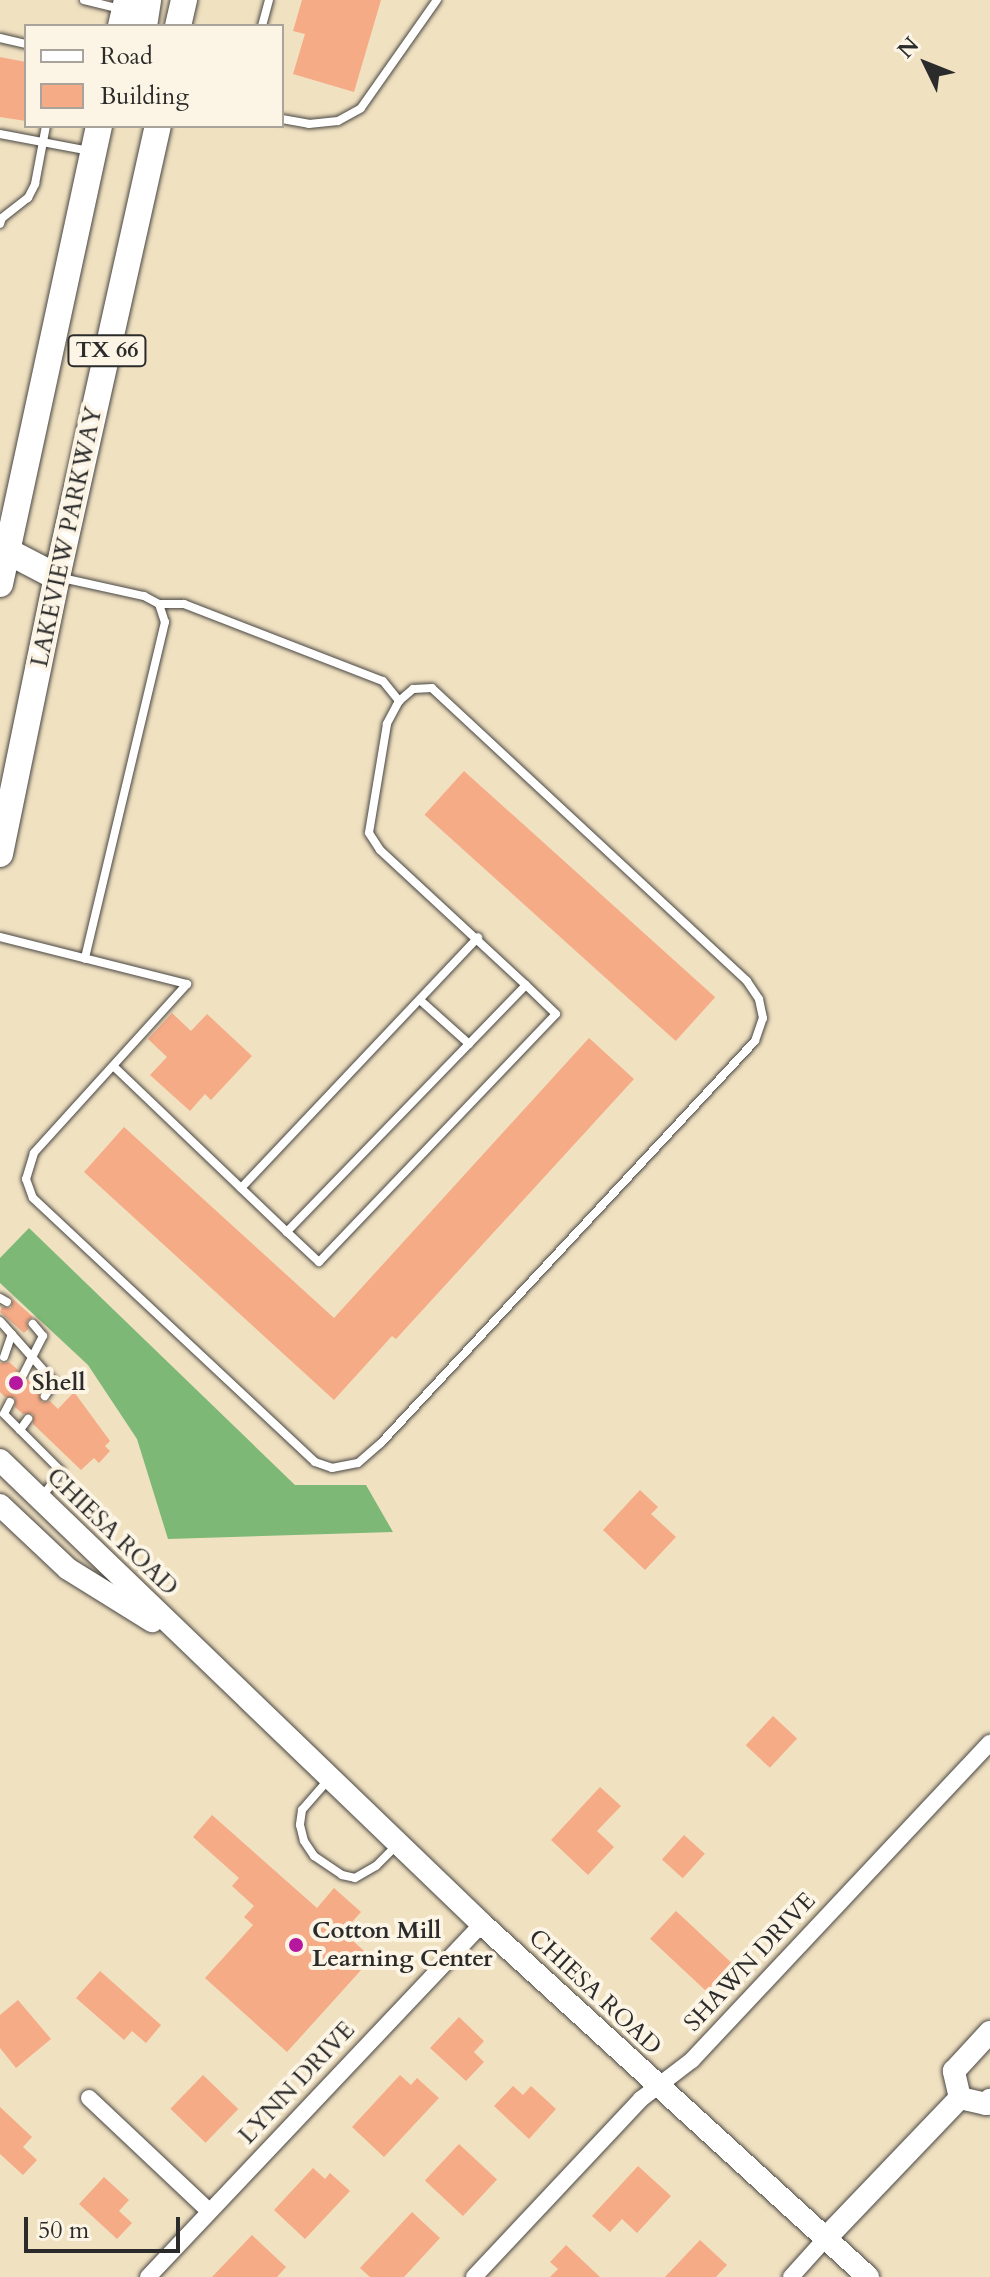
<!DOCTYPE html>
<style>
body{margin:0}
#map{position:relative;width:990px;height:2277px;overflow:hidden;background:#f0e1c1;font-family:Cardo,serif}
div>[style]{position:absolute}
.forest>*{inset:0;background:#7db876}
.building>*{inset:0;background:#f6ab87;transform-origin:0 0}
.roads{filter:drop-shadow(0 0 2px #494642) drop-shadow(0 0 2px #494642)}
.lane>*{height:8px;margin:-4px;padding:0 4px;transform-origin:4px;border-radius:4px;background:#fff}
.street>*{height:16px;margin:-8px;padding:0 8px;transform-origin:8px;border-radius:8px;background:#fff}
.secondary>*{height:22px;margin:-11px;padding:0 11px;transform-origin:11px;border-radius:11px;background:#fff}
.primary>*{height:26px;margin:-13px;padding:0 13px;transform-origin:13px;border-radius:13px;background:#fff}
.dots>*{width:22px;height:22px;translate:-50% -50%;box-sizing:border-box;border:4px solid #fcf5e5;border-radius:50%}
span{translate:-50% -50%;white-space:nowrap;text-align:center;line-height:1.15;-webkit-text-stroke:8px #fcf5e5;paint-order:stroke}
.shield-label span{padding:2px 6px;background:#fcf5e5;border:2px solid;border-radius:6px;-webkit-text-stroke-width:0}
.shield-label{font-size:22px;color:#2b2b2b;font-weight:700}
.street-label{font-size:24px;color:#2b2b2b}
.poi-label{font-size:24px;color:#2b2b2b;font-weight:700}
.left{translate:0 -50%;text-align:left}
.legend{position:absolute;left:24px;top:24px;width:260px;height:104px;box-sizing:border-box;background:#fcf5e5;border:2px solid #a8a49b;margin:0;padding:10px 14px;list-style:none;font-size:24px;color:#2b2b2b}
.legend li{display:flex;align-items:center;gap:16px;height:40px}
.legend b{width:40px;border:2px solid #a8a49b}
.north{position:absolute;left:886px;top:24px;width:80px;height:80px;-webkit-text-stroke:6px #fcf5e5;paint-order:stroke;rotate:313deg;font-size:22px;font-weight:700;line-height:32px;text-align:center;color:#2b2b2b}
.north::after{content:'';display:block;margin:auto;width:28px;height:36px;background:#2b2b2b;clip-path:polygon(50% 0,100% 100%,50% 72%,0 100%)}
.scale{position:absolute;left:24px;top:2217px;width:156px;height:36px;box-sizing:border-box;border:4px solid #2b2b2b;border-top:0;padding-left:10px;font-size:24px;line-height:28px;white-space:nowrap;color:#2b2b2b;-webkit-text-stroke:6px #fcf5e5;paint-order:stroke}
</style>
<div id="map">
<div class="forest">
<i style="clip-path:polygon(29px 1228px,295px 1485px,366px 1485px,393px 1532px,168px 1539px,137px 1439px,88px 1365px,0 1283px,0 1258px)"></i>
</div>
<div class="building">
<i style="clip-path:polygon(302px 0,381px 0,354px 92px,293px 74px,305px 34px,293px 31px)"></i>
<i style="clip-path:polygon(0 57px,26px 62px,26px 121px,0 117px)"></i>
<i style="left:464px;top:771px;width:338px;height:59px;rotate:42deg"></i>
<i style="clip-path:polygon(172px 1013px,191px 1031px,207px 1014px,252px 1056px,211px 1100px,205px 1094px,190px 1111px,150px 1075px,167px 1057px,148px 1039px)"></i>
<i style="clip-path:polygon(589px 1038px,634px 1079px,396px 1339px,392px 1336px,334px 1400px,84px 1172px,124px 1127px,334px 1318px)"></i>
<i style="clip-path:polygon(13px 1299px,33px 1317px,27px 1321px,28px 1329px,24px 1333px,0 1312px,2px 1307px,11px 1308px)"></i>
<i style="clip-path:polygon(9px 1362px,18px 1370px,18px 1379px,28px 1380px,40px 1391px,42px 1402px,50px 1401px,58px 1409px,74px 1392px,110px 1441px,105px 1446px,110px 1451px,99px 1463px,94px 1458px,81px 1470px,33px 1424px,33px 1414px,23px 1414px,15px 1407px,15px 1398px,5px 1397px,0 1392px,0 1363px)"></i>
<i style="clip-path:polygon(640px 1490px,658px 1507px,651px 1514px,676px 1537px,645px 1570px,603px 1530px)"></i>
<i style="left:773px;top:1716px;width:33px;height:40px;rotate:43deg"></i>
<i style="clip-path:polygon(600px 1787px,621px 1806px,597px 1831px,614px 1847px,588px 1875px,551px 1840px)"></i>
<i style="clip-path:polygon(212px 1815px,317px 1908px,334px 1888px,361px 1912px,343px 1932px,372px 1958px,287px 2052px,205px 1978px,253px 1925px,244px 1917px,254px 1906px,232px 1886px,239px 1878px,193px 1837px)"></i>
<i style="left:684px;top:1835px;width:28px;height:33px;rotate:42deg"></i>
<i style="left:676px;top:1911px;width:82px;height:38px;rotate:43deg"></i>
<i style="clip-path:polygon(100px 1971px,161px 2025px,146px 2043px,132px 2031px,124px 2040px,76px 1998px)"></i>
<i style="clip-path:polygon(18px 2000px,51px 2039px,16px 2068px,0 2048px,0 2015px)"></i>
<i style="clip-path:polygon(459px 2017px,484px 2041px,474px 2052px,484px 2062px,466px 2081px,430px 2048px)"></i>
<i style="left:203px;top:2075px;width:49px;height:47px;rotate:44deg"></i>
<i style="clip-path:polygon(400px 2075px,411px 2085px,417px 2078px,439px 2098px,384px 2157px,352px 2127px)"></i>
<i style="clip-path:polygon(513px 2086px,523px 2095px,531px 2086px,556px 2109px,529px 2139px,494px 2106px)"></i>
<i style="clip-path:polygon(0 2107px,32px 2137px,23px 2147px,37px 2160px,23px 2175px,0 2154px)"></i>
<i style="left:459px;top:2144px;width:52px;height:50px;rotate:43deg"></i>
<i style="clip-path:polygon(638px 2166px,671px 2196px,637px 2233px,622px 2219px,610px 2232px,592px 2216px)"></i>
<i style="clip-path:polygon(313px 2168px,325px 2179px,330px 2173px,350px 2191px,305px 2239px,274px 2210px)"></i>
<i style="clip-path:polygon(104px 2177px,129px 2200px,119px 2211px,132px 2223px,117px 2239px,79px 2204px)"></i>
<i style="clip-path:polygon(412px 2212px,440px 2238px,404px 2277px,370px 2277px,360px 2268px)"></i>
<i style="clip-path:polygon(252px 2235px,286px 2267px,277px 2277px,212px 2277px)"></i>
<i style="clip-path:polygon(700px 2240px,727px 2265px,716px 2277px,665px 2277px)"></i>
<i style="clip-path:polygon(566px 2245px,600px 2277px,550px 2277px,558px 2269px,550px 2262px)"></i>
</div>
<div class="roads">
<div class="lane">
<i style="left:84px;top:0;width:37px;rotate:14deg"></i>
<i style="left:262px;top:26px;width:27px;rotate:-75deg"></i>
<i style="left:0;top:38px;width:27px;rotate:13deg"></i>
<i style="left:282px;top:119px;width:27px;rotate:10deg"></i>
<i style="left:309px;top:124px;width:29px;rotate:-6deg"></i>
<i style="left:338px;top:121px;width:26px;rotate:-29deg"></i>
<i style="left:361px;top:108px;width:132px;rotate:-54.9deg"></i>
<i style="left:0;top:134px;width:92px;rotate:10.7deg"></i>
<i style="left:0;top:224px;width:6px;rotate:-72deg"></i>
<i style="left:2px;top:218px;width:33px;rotate:-38deg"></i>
<i style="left:28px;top:198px;width:16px;rotate:-63deg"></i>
<i style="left:35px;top:184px;width:59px;rotate:-79.3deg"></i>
<i style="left:62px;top:578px;width:84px;rotate:12.4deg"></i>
<i style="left:144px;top:596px;width:17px;rotate:28deg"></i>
<i style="left:159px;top:604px;width:19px;rotate:72deg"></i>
<i style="left:165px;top:622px;width:346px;rotate:103.4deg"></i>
<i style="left:159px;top:604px;width:25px"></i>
<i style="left:184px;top:604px;width:213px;rotate:21.2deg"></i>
<i style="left:383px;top:681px;width:26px;rotate:51deg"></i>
<i style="left:0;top:937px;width:193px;rotate:14.1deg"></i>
<i style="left:187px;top:984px;width:228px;rotate:132.2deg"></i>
<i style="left:34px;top:1153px;width:27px;rotate:107deg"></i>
<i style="left:26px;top:1179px;width:20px;rotate:70deg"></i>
<i style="left:33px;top:1198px;width:386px;rotate:43.1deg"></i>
<i style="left:315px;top:1462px;width:18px;rotate:19deg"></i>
<i style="left:332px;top:1468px;width:26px;rotate:-11deg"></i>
<i style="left:358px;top:1463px;width:30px;rotate:-41deg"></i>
<i style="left:381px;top:1443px;width:549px;rotate:-47.07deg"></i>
<i style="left:755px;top:1041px;width:24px;rotate:-71deg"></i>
<i style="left:763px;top:1018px;width:19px;rotate:-102deg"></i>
<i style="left:759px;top:999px;width:22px;rotate:-124deg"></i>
<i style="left:747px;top:981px;width:430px;rotate:-137.1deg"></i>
<i style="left:432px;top:688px;width:19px;rotate:177deg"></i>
<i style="left:413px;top:689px;width:18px;rotate:139deg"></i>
<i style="left:399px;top:701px;width:26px;rotate:118deg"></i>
<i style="left:387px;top:724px;width:110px;rotate:99.4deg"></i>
<i style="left:369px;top:833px;width:20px;rotate:57deg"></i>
<i style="left:380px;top:850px;width:199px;rotate:42.8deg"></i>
<i style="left:526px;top:985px;width:344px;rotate:134.1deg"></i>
<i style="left:287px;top:1232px;width:240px;rotate:-136.3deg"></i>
<i style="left:420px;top:1000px;width:66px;rotate:41.9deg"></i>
<i style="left:241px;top:1188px;width:345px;rotate:-46.6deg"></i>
<i style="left:287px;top:1232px;width:44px;rotate:43.2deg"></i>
<i style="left:319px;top:1262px;width:343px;rotate:-46.3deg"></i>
<i style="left:556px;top:1014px;width:42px;rotate:-136deg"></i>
<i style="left:0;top:1298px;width:8px;rotate:30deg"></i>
<i style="left:0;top:1321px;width:81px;rotate:48.5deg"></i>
<i style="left:54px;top:1382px;width:17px;rotate:123deg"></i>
<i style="left:4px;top:1357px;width:24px;rotate:-71deg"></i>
<i style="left:23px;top:1375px;width:44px;rotate:-62.9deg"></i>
<i style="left:43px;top:1336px;width:16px;rotate:-130deg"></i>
<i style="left:10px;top:1402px;width:13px;rotate:117deg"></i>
<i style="left:4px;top:1414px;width:23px;rotate:45deg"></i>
<i style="left:20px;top:1430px;width:14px;rotate:-54deg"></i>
<i style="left:20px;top:1430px;width:58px;rotate:45deg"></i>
<i style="left:61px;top:1471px;width:32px;rotate:126deg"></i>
<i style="left:329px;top:1779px;width:41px;rotate:131.1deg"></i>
<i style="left:302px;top:1810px;width:15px;rotate:98deg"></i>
<i style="left:300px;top:1825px;width:16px;rotate:76deg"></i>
<i style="left:304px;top:1841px;width:18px;rotate:56deg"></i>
<i style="left:314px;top:1856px;width:34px;rotate:34deg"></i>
<i style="left:342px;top:1875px;width:13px;rotate:13deg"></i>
<i style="left:355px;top:1878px;width:24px;rotate:-30deg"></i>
<i style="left:376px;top:1866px;width:28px;rotate:-45deg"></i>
</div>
<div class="street">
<i style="left:89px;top:2098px;width:165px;rotate:43.3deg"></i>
<i style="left:148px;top:2277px;width:486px;rotate:-46.6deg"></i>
<i style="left:474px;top:2277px;width:244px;rotate:-46.8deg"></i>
<i style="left:641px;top:2099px;width:64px;rotate:-37.4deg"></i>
<i style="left:692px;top:2060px;width:435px;rotate:-46.8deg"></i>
<i style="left:791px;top:2277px;width:54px;rotate:-48deg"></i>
</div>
<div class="secondary">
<i style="left:0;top:1460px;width:669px;rotate:43.91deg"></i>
<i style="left:482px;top:1924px;width:523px;rotate:42.44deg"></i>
<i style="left:0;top:1505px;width:93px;rotate:43.3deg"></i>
<i style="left:68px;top:1569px;width:99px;rotate:31.8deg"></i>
<i style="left:960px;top:2098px;width:28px;rotate:-103deg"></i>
<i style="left:954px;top:2071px;width:53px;rotate:-47.3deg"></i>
<i style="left:960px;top:2098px;width:27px;rotate:13deg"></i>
<i style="left:986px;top:2104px;width:6px;rotate:-45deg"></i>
<i style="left:827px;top:2237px;width:192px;rotate:-46.3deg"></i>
</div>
<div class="primary">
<i style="left:121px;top:26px;width:27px;rotate:-77deg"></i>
<i style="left:144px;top:26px;width:26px;rotate:-81deg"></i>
<i style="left:178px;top:26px;width:27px;rotate:-77deg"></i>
<i style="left:7px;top:551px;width:56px;rotate:27.5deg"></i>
<i style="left:0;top:584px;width:469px;rotate:-77.8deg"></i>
<i style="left:0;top:854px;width:283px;rotate:-78.4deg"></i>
<i style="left:57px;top:577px;width:462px;rotate:-77.4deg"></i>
</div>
</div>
<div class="dots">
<i style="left:16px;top:1383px;background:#b5179e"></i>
<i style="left:296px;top:1945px;background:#b5179e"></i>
</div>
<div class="shield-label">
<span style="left:107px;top:351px">TX 66</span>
</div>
<div class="street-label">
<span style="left:67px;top:537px;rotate:-78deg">LAKEVIEW PARKWAY</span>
<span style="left:112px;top:1532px;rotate:44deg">CHIESA ROAD</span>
<span style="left:750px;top:1962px;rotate:-47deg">SHAWN DRIVE</span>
<span style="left:595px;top:1992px;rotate:43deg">CHIESA ROAD</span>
<span style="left:297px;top:2083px;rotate:-47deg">LYNN DRIVE</span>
</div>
<div class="poi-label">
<span class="left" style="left:32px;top:1383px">Shell</span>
<span class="left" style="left:312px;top:1945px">Cotton Mill<br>Learning Center</span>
</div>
<ul class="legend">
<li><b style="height:10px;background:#fff"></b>Road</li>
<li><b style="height:22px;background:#f6ab87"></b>Building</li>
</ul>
<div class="north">N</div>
<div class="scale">50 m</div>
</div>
